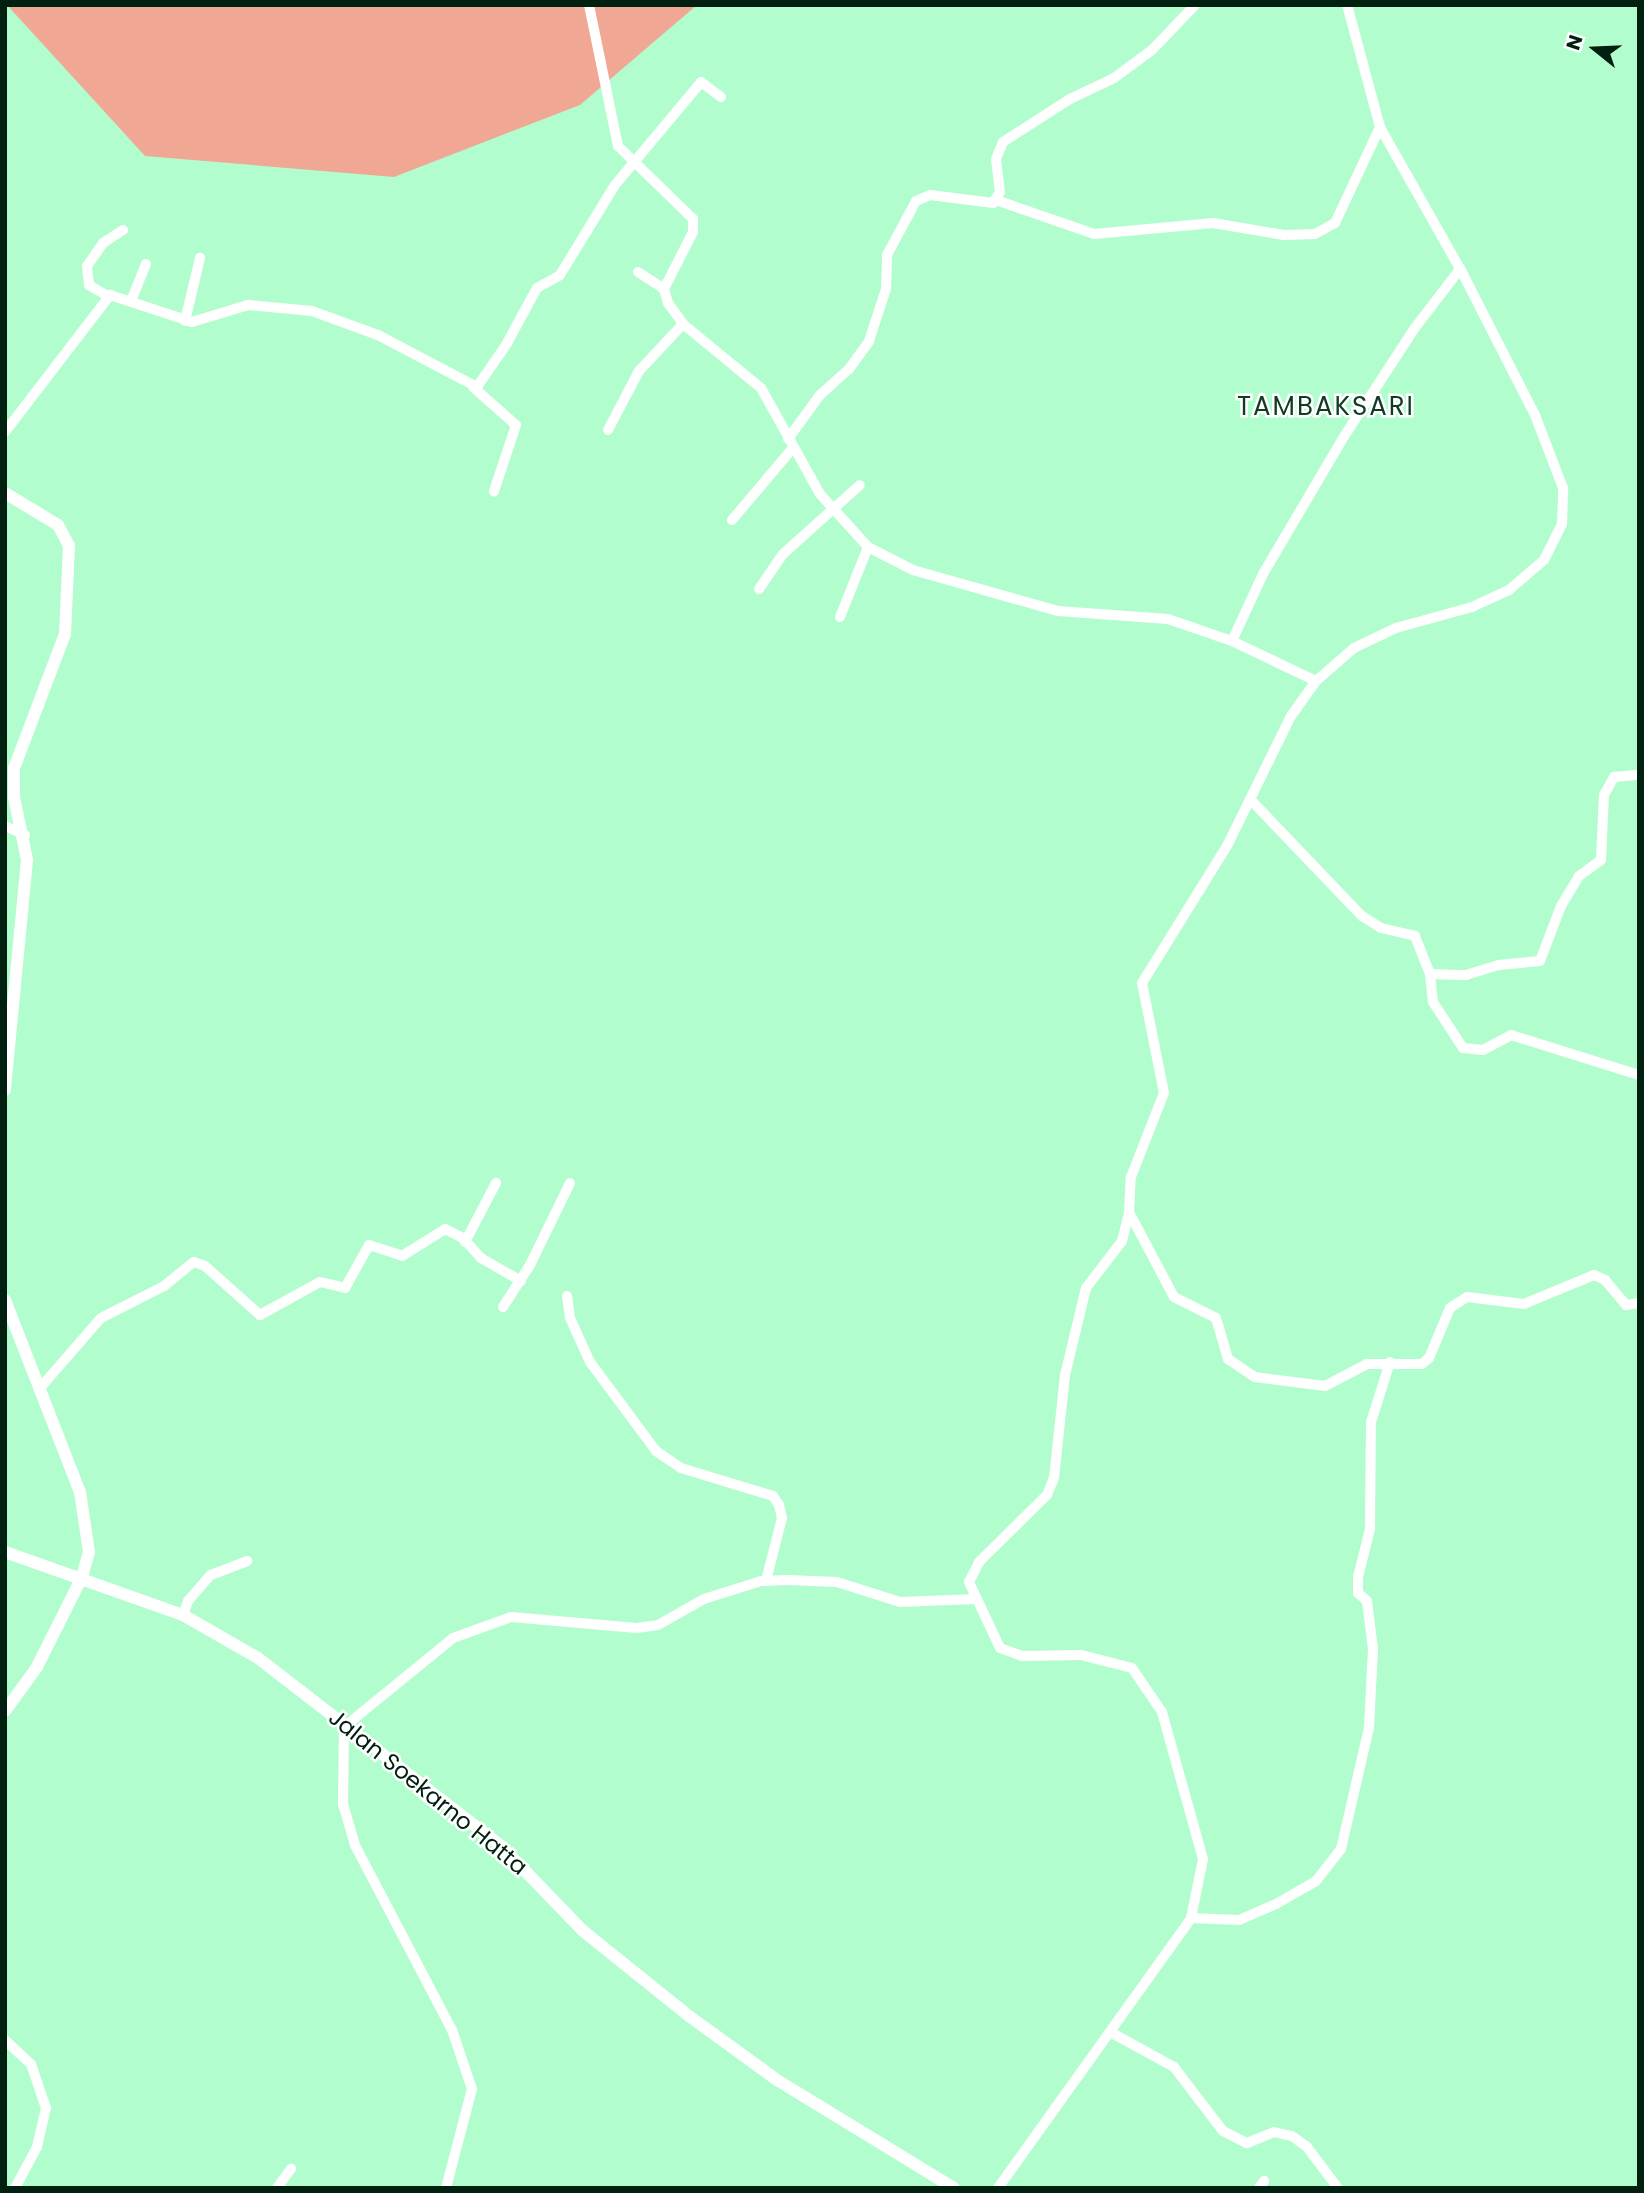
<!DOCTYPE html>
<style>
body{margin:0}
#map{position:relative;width:1644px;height:2193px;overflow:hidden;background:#b2fdcd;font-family:Poppins,sans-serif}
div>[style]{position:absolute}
.green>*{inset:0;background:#f0a894}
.minor>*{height:10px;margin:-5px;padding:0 5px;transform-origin:5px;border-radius:5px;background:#fff}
.tertiary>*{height:12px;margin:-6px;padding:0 6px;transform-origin:6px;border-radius:6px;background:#fff}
span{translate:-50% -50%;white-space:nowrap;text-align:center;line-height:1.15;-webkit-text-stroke:5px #fff;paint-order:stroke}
.street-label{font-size:23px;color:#01200f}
.quarter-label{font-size:26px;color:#133a24;letter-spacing:2px}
.frame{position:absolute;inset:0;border:7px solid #01200f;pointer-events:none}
.north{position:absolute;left:1560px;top:14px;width:70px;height:70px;-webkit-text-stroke:5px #fff;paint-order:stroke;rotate:288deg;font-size:19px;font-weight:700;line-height:28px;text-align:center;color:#01200f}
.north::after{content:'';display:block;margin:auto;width:24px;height:32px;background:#01200f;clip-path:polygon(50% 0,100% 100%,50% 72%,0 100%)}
</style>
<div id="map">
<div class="green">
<i style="clip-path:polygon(7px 5px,697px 5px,580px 105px,394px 177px,145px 156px)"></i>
</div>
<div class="minor">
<i style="left:589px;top:5px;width:144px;rotate:78.4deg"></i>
<i style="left:618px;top:146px;width:105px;rotate:44.2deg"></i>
<i style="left:693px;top:219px;width:13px;rotate:90deg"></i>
<i style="left:693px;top:232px;width:64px;rotate:117deg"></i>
<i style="left:664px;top:289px;width:15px;rotate:74deg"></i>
<i style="left:668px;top:303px;width:26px;rotate:54deg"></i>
<i style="left:683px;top:324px;width:101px;rotate:39.4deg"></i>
<i style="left:761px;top:388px;width:121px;rotate:60.9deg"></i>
<i style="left:820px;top:494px;width:72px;rotate:47.8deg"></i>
<i style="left:868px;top:547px;width:51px;rotate:27.1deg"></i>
<i style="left:913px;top:570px;width:151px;rotate:15.8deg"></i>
<i style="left:1058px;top:611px;width:110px;rotate:4.2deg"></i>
<i style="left:1168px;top:619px;width:68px;rotate:19deg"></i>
<i style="left:1232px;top:641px;width:93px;rotate:25.5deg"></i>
<i style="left:996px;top:200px;width:104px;rotate:19.1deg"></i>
<i style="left:1094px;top:234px;width:120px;rotate:-5.3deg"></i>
<i style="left:1213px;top:223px;width:72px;rotate:9.6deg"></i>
<i style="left:1284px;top:235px;width:31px;rotate:-2deg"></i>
<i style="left:1315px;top:234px;width:23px;rotate:-29deg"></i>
<i style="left:1335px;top:223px;width:106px;rotate:-64.9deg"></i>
<i style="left:638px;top:272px;width:31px;rotate:33deg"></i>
<i style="left:106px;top:295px;width:20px;rotate:-150deg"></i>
<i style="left:89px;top:285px;width:19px;rotate:-96deg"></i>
<i style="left:87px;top:266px;width:28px;rotate:-55deg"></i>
<i style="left:103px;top:243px;width:24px;rotate:-33deg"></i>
<i style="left:131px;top:301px;width:40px;rotate:-68deg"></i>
<i style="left:185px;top:321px;width:65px;rotate:-76.6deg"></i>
<i style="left:473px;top:387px;width:57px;rotate:41.5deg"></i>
<i style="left:516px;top:425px;width:70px;rotate:108.4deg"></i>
<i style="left:608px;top:430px;width:67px;rotate:-62.3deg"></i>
<i style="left:639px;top:371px;width:64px;rotate:-46.9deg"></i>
<i style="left:5px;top:432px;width:173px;rotate:-52.5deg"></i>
<i style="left:110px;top:295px;width:86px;rotate:18.2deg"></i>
<i style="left:192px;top:322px;width:59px;rotate:-16.9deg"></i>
<i style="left:248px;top:305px;width:64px;rotate:5.4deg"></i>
<i style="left:312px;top:311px;width:70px;rotate:20deg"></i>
<i style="left:378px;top:335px;width:112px;rotate:27.7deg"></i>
<i style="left:477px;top:387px;width:51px;rotate:-55.4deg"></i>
<i style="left:506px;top:345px;width:65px;rotate:-61.5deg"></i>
<i style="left:537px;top:288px;width:26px;rotate:-29deg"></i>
<i style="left:560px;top:275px;width:105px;rotate:-58.6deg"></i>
<i style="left:615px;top:185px;width:134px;rotate:-50.1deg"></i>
<i style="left:701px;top:82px;width:25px;rotate:37deg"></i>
<i style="left:788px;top:439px;width:54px;rotate:-54deg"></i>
<i style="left:820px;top:395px;width:39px;rotate:-42deg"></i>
<i style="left:849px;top:369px;width:34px;rotate:-54deg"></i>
<i style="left:869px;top:341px;width:55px;rotate:-71.9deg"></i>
<i style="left:886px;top:289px;width:34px;rotate:-88deg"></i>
<i style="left:887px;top:255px;width:61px;rotate:-61.8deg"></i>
<i style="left:916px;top:201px;width:15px;rotate:-23deg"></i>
<i style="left:930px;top:195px;width:64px;rotate:7.2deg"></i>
<i style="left:993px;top:203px;width:13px;rotate:-58deg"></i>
<i style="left:1000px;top:192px;width:33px;rotate:-97deg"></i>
<i style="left:996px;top:159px;width:18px;rotate:-68deg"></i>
<i style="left:1003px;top:142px;width:80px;rotate:-32.7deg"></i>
<i style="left:1070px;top:99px;width:49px;rotate:-25.5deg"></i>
<i style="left:1114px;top:78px;width:47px;rotate:-36.4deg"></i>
<i style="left:1152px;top:50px;width:62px;rotate:-46.3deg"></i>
<i style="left:732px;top:520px;width:93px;rotate:-49.8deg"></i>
<i style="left:759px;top:589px;width:42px;rotate:-55.6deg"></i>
<i style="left:783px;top:554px;width:103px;rotate:-41.9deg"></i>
<i style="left:840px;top:617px;width:75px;rotate:-68.2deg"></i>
<i style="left:1232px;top:641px;width:74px;rotate:-65.2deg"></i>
<i style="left:1263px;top:574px;width:161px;rotate:-59.5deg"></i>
<i style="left:1345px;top:435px;width:126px;rotate:-56.9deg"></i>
<i style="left:1414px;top:329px;width:76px;rotate:-52.5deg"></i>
<i style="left:1250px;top:799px;width:162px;rotate:46.3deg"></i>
<i style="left:1362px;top:916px;width:22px;rotate:32deg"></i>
<i style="left:1381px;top:928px;width:35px;rotate:13deg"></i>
<i style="left:1415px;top:936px;width:41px;rotate:68.5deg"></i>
<i style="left:1430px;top:974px;width:28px;rotate:84deg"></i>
<i style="left:1433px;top:1002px;width:55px;rotate:56.9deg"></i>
<i style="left:1463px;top:1048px;width:20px;rotate:6deg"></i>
<i style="left:1483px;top:1050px;width:32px;rotate:-28deg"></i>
<i style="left:1511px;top:1035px;width:134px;rotate:17.4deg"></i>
<i style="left:5px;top:826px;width:22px;rotate:24deg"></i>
<i style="left:1430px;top:974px;width:36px;rotate:2deg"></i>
<i style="left:1466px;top:975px;width:34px;rotate:-17deg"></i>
<i style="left:1499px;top:965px;width:41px;rotate:-5.6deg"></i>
<i style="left:1540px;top:961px;width:59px;rotate:-69.1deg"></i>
<i style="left:1561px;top:906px;width:35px;rotate:-59deg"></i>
<i style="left:1579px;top:876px;width:27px;rotate:-36deg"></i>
<i style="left:1601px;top:860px;width:65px;rotate:-87.4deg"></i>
<i style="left:1604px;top:795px;width:21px;rotate:-61deg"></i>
<i style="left:1614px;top:777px;width:25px;rotate:-5deg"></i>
<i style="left:1129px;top:1212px;width:35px;rotate:-87deg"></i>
<i style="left:1131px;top:1177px;width:90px;rotate:-68.6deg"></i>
<i style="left:1164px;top:1093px;width:112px;rotate:-101.3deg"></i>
<i style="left:1142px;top:983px;width:161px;rotate:-58.2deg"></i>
<i style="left:1227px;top:846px;width:145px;rotate:-63.8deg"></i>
<i style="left:1291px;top:716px;width:43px;rotate:-54.5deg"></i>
<i style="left:1316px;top:681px;width:50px;rotate:-41deg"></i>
<i style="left:1354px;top:648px;width:47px;rotate:-25.5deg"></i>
<i style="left:1396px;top:628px;width:79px;rotate:-15.4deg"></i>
<i style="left:1472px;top:607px;width:41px;rotate:-24.7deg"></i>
<i style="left:1509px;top:590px;width:46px;rotate:-40.6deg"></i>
<i style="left:1544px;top:560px;width:40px;rotate:-63.4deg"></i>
<i style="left:1562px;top:524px;width:36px;rotate:-88deg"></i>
<i style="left:1563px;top:488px;width:78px;rotate:-111deg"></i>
<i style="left:1535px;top:415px;width:158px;rotate:-117.1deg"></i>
<i style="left:1463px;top:274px;width:169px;rotate:-119.5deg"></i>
<i style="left:1380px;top:127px;width:126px;rotate:-105.1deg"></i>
<i style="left:465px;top:1242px;width:67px;rotate:-62.3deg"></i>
<i style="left:567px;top:1296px;width:22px;rotate:82deg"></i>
<i style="left:570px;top:1318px;width:48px;rotate:65.6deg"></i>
<i style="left:590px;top:1362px;width:111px;rotate:53.4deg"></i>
<i style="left:656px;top:1451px;width:30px;rotate:34deg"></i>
<i style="left:681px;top:1468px;width:96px;rotate:16.9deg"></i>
<i style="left:773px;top:1496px;width:11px;rotate:56deg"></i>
<i style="left:779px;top:1505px;width:13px;rotate:77deg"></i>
<i style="left:782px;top:1518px;width:65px;rotate:104.3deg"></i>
<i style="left:503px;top:1307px;width:50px;rotate:-57.3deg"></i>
<i style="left:530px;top:1265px;width:91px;rotate:-64deg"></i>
<i style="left:41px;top:1387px;width:91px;rotate:-49deg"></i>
<i style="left:101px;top:1318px;width:71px;rotate:-26.9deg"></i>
<i style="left:164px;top:1286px;width:38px;rotate:-39deg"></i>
<i style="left:194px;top:1262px;width:12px;rotate:20deg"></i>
<i style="left:205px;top:1266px;width:74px;rotate:41.7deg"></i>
<i style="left:260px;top:1315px;width:68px;rotate:-28.8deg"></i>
<i style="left:320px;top:1282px;width:26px;rotate:13deg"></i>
<i style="left:345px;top:1288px;width:49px;rotate:-60.8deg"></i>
<i style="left:369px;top:1245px;width:35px;rotate:18deg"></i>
<i style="left:402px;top:1256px;width:51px;rotate:-32.1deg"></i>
<i style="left:445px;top:1229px;width:20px;rotate:27deg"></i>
<i style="left:463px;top:1238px;width:27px;rotate:48deg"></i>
<i style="left:481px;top:1258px;width:46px;rotate:29.9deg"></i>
<i style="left:183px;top:1615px;width:15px;rotate:-70deg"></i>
<i style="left:188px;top:1601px;width:35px;rotate:-49deg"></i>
<i style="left:211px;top:1575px;width:39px;rotate:-21deg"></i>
<i style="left:1191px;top:1918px;width:48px;rotate:2.4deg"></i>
<i style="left:1239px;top:1920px;width:40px;rotate:-23.4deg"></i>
<i style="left:1276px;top:1904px;width:46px;rotate:-29.9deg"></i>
<i style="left:1316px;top:1881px;width:41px;rotate:-52deg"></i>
<i style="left:1341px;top:1849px;width:124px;rotate:-77deg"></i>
<i style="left:1369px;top:1728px;width:79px;rotate:-87.1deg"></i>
<i style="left:1373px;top:1649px;width:48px;rotate:-97.1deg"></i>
<i style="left:1367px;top:1601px;width:12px;rotate:-138deg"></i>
<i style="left:1358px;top:1593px;width:16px;rotate:-90deg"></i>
<i style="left:1358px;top:1577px;width:49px;rotate:-76deg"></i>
<i style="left:1370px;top:1529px;width:107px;rotate:-89.5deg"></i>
<i style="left:1371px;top:1422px;width:63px;rotate:-72.4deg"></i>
<i style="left:1112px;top:2033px;width:71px;rotate:28.7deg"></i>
<i style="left:1174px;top:2067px;width:81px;rotate:52.6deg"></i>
<i style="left:1223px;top:2131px;width:27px;rotate:27deg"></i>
<i style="left:1247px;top:2143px;width:29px;rotate:-22deg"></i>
<i style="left:1274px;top:2132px;width:18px;rotate:13deg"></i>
<i style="left:1292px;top:2136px;width:19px;rotate:36deg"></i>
<i style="left:1307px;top:2147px;width:51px;rotate:52.9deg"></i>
<i style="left:5px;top:2040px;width:35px;rotate:43deg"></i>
<i style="left:31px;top:2064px;width:46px;rotate:71.2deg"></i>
<i style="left:46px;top:2108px;width:40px;rotate:103deg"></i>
<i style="left:37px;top:2147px;width:47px;rotate:118.2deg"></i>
<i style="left:277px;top:2188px;width:24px;rotate:-54deg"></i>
<i style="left:446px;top:2188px;width:102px;rotate:-75.3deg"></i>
<i style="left:472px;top:2089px;width:62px;rotate:-108.7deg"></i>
<i style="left:452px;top:2030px;width:209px;rotate:-117.7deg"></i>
<i style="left:355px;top:1845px;width:43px;rotate:-106.3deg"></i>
<i style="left:343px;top:1804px;width:77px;rotate:-89.3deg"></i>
<i style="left:344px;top:1727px;width:141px;rotate:-39.2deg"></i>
<i style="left:453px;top:1638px;width:62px;rotate:-19.9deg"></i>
<i style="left:511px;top:1617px;width:126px;rotate:5deg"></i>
<i style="left:637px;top:1628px;width:21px;rotate:-8deg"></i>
<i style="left:658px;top:1625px;width:53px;rotate:-29.5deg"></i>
<i style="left:704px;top:1599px;width:60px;rotate:-17.5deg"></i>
<i style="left:761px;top:1581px;width:26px;rotate:-2deg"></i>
<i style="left:787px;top:1580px;width:50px;rotate:2.3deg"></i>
<i style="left:837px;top:1582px;width:66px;rotate:17.6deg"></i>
<i style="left:900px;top:1602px;width:76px;rotate:-2.3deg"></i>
<i style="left:998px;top:2188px;width:332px;rotate:-54.4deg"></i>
<i style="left:1191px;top:1918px;width:60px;rotate:-78.5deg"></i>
<i style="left:1203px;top:1859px;width:153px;rotate:-105.6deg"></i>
<i style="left:1162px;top:1712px;width:53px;rotate:-124.3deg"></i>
<i style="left:1132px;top:1668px;width:53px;rotate:-165.7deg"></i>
<i style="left:1081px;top:1655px;width:59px;rotate:179deg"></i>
<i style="left:1022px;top:1656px;width:23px;rotate:-160deg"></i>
<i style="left:1000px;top:1648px;width:73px;rotate:-115.2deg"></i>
<i style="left:969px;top:1582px;width:22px;rotate:-63deg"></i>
<i style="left:979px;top:1562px;width:95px;rotate:-44.6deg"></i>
<i style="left:1047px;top:1495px;width:18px;rotate:-68deg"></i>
<i style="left:1054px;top:1478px;width:104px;rotate:-83.9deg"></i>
<i style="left:1065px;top:1375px;width:89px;rotate:-76.4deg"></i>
<i style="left:1086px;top:1288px;width:59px;rotate:-52.5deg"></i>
<i style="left:1122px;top:1241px;width:30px;rotate:-76deg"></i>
<i style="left:1129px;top:1212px;width:96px;rotate:62.1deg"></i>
<i style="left:1174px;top:1297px;width:47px;rotate:26.6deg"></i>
<i style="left:1216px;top:1318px;width:43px;rotate:73.7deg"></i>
<i style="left:1228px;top:1359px;width:32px;rotate:34deg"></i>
<i style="left:1255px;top:1377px;width:71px;rotate:7.3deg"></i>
<i style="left:1325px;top:1386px;width:47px;rotate:-27.6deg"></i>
<i style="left:1367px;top:1364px;width:55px"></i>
<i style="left:1422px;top:1364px;width:9px;rotate:-41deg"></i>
<i style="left:1429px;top:1358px;width:54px;rotate:-67.2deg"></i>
<i style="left:1450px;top:1308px;width:20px;rotate:-33deg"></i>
<i style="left:1467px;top:1297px;width:57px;rotate:7deg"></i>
<i style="left:1524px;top:1304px;width:76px;rotate:-22.5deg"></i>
<i style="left:1594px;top:1275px;width:12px;rotate:24deg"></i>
<i style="left:1605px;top:1280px;width:33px;rotate:50deg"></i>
<i style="left:1626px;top:1305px;width:13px;rotate:-9deg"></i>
<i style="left:1259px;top:2188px;width:9px;rotate:-54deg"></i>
</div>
<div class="tertiary">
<i style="left:5px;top:493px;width:62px;rotate:31.1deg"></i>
<i style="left:58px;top:525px;width:24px;rotate:62deg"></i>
<i style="left:69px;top:546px;width:88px;rotate:92.6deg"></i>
<i style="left:65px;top:634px;width:143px;rotate:110.8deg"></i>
<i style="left:14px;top:768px;width:29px;rotate:90deg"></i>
<i style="left:14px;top:797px;width:64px;rotate:78.3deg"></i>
<i style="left:27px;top:860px;width:231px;rotate:95.5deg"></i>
<i style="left:5px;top:1300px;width:206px;rotate:68.7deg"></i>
<i style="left:80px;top:1492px;width:61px;rotate:81.5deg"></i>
<i style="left:89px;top:1552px;width:26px;rotate:106deg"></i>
<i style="left:82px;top:1577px;width:101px;rotate:116.6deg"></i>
<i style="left:37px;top:1667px;width:54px;rotate:126deg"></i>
<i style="left:5px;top:1552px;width:189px;rotate:19.5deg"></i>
<i style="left:183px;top:1615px;width:86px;rotate:29.8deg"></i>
<i style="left:258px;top:1658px;width:307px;rotate:37.7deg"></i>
<i style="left:501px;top:1846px;width:117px;rotate:46deg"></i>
<i style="left:582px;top:1930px;width:137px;rotate:38.8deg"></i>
<i style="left:689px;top:2016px;width:109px;rotate:36deg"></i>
<i style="left:777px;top:2080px;width:207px;rotate:31.4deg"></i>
</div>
<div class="street-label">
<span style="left:428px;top:1792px;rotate:39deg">Jalan Soekarno Hatta</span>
</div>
<div class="quarter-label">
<span style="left:1326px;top:407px">TAMBAKSARI</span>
</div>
<div class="frame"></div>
<div class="north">N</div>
</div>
